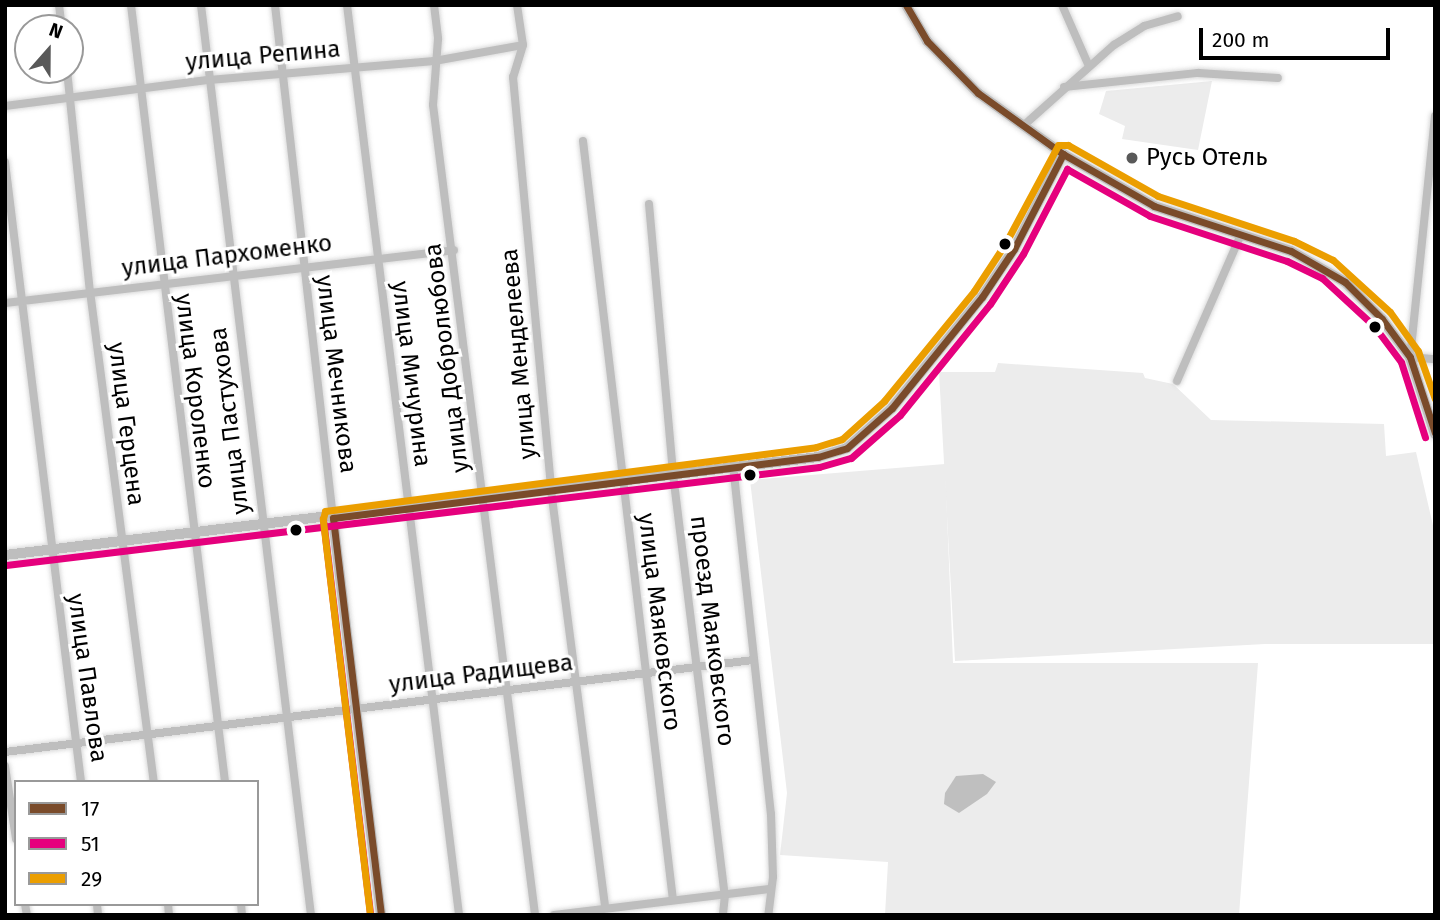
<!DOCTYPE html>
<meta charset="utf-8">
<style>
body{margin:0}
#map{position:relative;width:1440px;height:920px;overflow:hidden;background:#fff;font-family:"Fira Sans",sans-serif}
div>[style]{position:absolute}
.green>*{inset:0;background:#ececec}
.water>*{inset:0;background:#bfbfbf}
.roads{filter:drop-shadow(0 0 2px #dbdbdb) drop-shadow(0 0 2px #dbdbdb)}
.minor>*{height:8px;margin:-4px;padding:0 4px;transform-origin:4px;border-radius:4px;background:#bebebe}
.major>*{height:10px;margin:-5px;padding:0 5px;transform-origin:5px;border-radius:5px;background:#bebebe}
.bus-1>*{height:7px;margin:-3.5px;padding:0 3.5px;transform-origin:3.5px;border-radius:3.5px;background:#7a4b2a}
.bus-2>*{height:7px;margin:-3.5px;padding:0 3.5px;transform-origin:3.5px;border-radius:3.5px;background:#e5007d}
.bus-3>*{height:7px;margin:-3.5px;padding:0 3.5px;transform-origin:3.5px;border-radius:3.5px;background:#eb9e00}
.dots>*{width:19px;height:19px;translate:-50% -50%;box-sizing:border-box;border:4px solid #fff;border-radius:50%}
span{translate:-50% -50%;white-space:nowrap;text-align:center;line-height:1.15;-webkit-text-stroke:6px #fff;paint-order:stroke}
.street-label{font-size:24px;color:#000}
.poi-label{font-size:24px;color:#000}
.left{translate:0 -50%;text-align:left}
.frame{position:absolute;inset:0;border:7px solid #000;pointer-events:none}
.legend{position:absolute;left:14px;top:780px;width:245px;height:126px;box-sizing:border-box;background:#fff;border:2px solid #999;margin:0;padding:9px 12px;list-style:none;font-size:21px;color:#000}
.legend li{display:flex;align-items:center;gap:14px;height:35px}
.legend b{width:35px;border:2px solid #999}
.north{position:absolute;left:14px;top:14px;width:70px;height:70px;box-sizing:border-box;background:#fff;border:2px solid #999;border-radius:50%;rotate:21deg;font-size:19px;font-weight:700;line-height:28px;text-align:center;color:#000}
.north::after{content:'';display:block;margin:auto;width:24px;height:32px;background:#595959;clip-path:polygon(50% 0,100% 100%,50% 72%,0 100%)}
.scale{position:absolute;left:1199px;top:28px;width:191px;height:32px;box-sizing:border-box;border:4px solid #000;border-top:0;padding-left:9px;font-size:21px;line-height:24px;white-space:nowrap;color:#000;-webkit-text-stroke:5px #fff;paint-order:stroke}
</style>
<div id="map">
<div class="green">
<i style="clip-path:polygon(1212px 81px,1198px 150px,1122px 139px,1125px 126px,1099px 114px,1106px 91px)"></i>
<i style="clip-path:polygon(998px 363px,1143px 373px,1145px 378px,1173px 384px,1211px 420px,1384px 424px,1386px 456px,1416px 452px,1435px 534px,1435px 644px,1265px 644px,955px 661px,939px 372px,995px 372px)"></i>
<i style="clip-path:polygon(945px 464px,953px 663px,1258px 663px,1239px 915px,885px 915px,888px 862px,780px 855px,787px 793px,750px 480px)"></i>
</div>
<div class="water">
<i style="clip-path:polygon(983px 774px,996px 782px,987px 794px,959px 813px,944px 804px,945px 793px,956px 776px)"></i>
</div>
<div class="roads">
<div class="minor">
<i style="left:59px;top:5px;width:23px;rotate:83deg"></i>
<i style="left:131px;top:5px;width:783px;rotate:83.1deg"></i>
<i style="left:201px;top:5px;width:917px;rotate:83.11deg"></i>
<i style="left:275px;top:5px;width:516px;rotate:83.55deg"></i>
<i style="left:347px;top:5px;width:917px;rotate:82.98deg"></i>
<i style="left:434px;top:5px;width:34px;rotate:83deg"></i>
<i style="left:438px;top:39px;width:66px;rotate:94.3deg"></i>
<i style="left:433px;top:105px;width:816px;rotate:82.82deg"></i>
<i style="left:517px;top:5px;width:40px;rotate:81.5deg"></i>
<i style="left:523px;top:45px;width:34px;rotate:107deg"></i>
<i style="left:513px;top:77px;width:415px;rotate:84.7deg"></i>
<i style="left:551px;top:490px;width:421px;rotate:82.6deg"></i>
<i style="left:1062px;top:5px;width:64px;rotate:66.2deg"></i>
<i style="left:67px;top:70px;width:222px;rotate:84.1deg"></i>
<i style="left:90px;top:291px;width:495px;rotate:82.6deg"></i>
<i style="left:1064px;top:87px;width:135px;rotate:-6deg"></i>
<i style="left:1198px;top:73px;width:80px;rotate:3.6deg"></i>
<i style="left:5px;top:106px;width:206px;rotate:-7.3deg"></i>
<i style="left:209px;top:80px;width:226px;rotate:-4.8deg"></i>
<i style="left:434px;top:61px;width:90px;rotate:-10.2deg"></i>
<i style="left:1435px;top:116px;width:242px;rotate:95.9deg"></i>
<i style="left:1410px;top:357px;width:25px;rotate:5deg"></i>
<i style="left:1023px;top:126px;width:122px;rotate:-41.7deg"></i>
<i style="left:1114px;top:45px;width:36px;rotate:-32deg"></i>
<i style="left:1144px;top:26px;width:35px;rotate:-16deg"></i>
<i style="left:583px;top:141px;width:764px;rotate:83.24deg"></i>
<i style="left:5px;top:162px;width:625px;rotate:83.01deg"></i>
<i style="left:649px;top:204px;width:271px;rotate:84.9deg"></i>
<i style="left:673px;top:474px;width:424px;rotate:83deg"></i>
<i style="left:725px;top:895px;width:20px;rotate:96deg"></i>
<i style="left:5px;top:303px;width:452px;rotate:-6.7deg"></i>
<i style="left:1177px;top:381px;width:157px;rotate:-66.4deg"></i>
<i style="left:733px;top:465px;width:351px;rotate:83.8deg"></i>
<i style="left:771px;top:814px;width:63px;rotate:88.2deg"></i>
<i style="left:773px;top:877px;width:38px;rotate:97deg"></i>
<i style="left:5px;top:752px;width:754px;rotate:-7.01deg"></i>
<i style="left:5px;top:766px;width:74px;rotate:81.4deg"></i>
<i style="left:25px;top:904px;width:11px;rotate:80deg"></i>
<i style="left:97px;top:904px;width:11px;rotate:85deg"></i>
<i style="left:168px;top:904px;width:11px;rotate:85deg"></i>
<i style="left:241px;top:904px;width:11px;rotate:85deg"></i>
<i style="left:554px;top:915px;width:217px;rotate:-6.9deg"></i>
</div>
<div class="major">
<i style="left:906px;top:5px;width:42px;rotate:59.7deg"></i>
<i style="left:927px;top:41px;width:73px;rotate:45.6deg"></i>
<i style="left:978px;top:93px;width:105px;rotate:35.7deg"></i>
<i style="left:1063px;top:154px;width:105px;rotate:29.7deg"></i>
<i style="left:1154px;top:206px;width:144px;rotate:18.2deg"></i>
<i style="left:1291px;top:251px;width:62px;rotate:29.9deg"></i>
<i style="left:1345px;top:282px;width:52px;rotate:45deg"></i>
<i style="left:1382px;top:319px;width:47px;rotate:53.6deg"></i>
<i style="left:1410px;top:357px;width:81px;rotate:72deg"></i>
<i style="left:333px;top:518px;width:400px;rotate:83.1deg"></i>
<i style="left:5px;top:555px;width:819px;rotate:-6.87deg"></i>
<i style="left:818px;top:457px;width:30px;rotate:-17deg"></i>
<i style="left:847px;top:448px;width:60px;rotate:-41.6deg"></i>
<i style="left:892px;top:408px;width:143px;rotate:-51deg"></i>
<i style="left:982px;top:297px;width:58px;rotate:-56.3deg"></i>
<i style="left:1014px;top:249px;width:107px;rotate:-62.7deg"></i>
</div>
</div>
<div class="bus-1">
<i style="left:906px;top:5px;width:42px;rotate:59.7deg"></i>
<i style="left:927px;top:41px;width:73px;rotate:45.6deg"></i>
<i style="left:978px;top:93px;width:105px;rotate:35.7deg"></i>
<i style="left:1063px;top:154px;width:105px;rotate:29.7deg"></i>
<i style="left:1154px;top:206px;width:144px;rotate:18.2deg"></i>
<i style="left:1291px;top:251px;width:62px;rotate:29.9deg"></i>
<i style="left:1345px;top:282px;width:52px;rotate:45deg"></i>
<i style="left:1382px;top:319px;width:47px;rotate:53.6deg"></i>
<i style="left:1410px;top:357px;width:80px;rotate:71.8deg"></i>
<i style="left:381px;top:915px;width:400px;rotate:-96.9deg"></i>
<i style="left:333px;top:518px;width:489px;rotate:-7.2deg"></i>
<i style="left:818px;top:457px;width:30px;rotate:-17deg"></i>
<i style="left:847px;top:448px;width:60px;rotate:-41.6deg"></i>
<i style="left:892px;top:408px;width:143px;rotate:-51deg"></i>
<i style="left:982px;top:297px;width:58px;rotate:-56.3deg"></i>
<i style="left:1014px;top:249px;width:107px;rotate:-62.7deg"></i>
</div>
<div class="bus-2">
<i style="left:323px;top:519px;width:399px;rotate:83.2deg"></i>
<i style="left:6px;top:565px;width:819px;rotate:-6.87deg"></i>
<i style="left:819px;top:467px;width:33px;rotate:-16deg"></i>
<i style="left:851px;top:458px;width:65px;rotate:-41.3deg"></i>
<i style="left:900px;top:415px;width:143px;rotate:-51deg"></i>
<i style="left:990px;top:304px;width:60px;rotate:-56.6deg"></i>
<i style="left:1023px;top:254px;width:96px;rotate:-62.6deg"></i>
<i style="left:1067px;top:169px;width:95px;rotate:29.5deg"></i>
<i style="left:1150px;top:216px;width:144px;rotate:18.2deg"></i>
<i style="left:1287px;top:261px;width:39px;rotate:26deg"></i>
<i style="left:1322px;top:278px;width:71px;rotate:42.7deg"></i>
<i style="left:1374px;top:326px;width:45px;rotate:53.1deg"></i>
<i style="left:1401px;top:362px;width:79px;rotate:72.3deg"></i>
</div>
<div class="bus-3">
<i style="left:370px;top:915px;width:399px;rotate:-96.8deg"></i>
<i style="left:323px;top:519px;width:8px;rotate:-76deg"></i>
<i style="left:325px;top:511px;width:495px;rotate:-7.4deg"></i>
<i style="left:816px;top:447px;width:27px;rotate:-17deg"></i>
<i style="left:842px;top:439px;width:57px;rotate:-42.1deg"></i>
<i style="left:884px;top:401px;width:142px;rotate:-50.7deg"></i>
<i style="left:974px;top:291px;width:56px;rotate:-56.6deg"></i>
<i style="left:1005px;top:244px;width:112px;rotate:-61.8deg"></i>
<i style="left:1058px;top:145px;width:10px"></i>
<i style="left:1068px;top:145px;width:103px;rotate:29.5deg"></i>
<i style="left:1158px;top:196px;width:143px;rotate:18.3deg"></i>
<i style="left:1294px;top:241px;width:43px;rotate:26deg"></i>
<i style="left:1333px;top:260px;width:77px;rotate:42.4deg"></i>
<i style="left:1390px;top:312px;width:48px;rotate:54.3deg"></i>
<i style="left:1418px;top:351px;width:51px;rotate:70.5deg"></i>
</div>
<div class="dots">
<i style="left:1132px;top:158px;background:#595959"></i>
<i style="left:1005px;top:244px;background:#000"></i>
<i style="left:1375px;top:327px;background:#000"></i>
<i style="left:750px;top:475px;background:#000"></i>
<i style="left:296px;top:530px;background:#000"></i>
</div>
<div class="street-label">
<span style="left:263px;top:56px;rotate:-5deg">улица Репина</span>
<span style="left:227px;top:256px;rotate:-7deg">улица Пархоменко</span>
<span style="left:519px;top:354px;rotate:-95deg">улица Менделеева</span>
<span style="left:447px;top:358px;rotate:-97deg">улица Добролюбова</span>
<span style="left:336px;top:374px;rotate:83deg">улица Мечникова</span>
<span style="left:411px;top:374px;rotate:83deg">улица Мичурина</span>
<span style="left:195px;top:391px;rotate:83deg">улица Короленко</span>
<span style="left:230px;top:421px;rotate:-97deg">улица Пастухова</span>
<span style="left:126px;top:424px;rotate:83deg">улица Герцена</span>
<span style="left:659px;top:622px;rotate:83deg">улица Маяковского</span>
<span style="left:712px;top:631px;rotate:83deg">проезд Маяковского</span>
<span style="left:481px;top:674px;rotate:-7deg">улица Радищева</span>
<span style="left:87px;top:678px;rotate:82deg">улица Павлова</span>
</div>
<div class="poi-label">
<span class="left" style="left:1146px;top:158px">Русь Отель</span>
</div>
<div class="frame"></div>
<ul class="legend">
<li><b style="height:9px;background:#7a4b2a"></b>17</li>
<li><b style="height:9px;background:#e5007d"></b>51</li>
<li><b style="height:9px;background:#eb9e00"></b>29</li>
</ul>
<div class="north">N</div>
<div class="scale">200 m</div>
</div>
